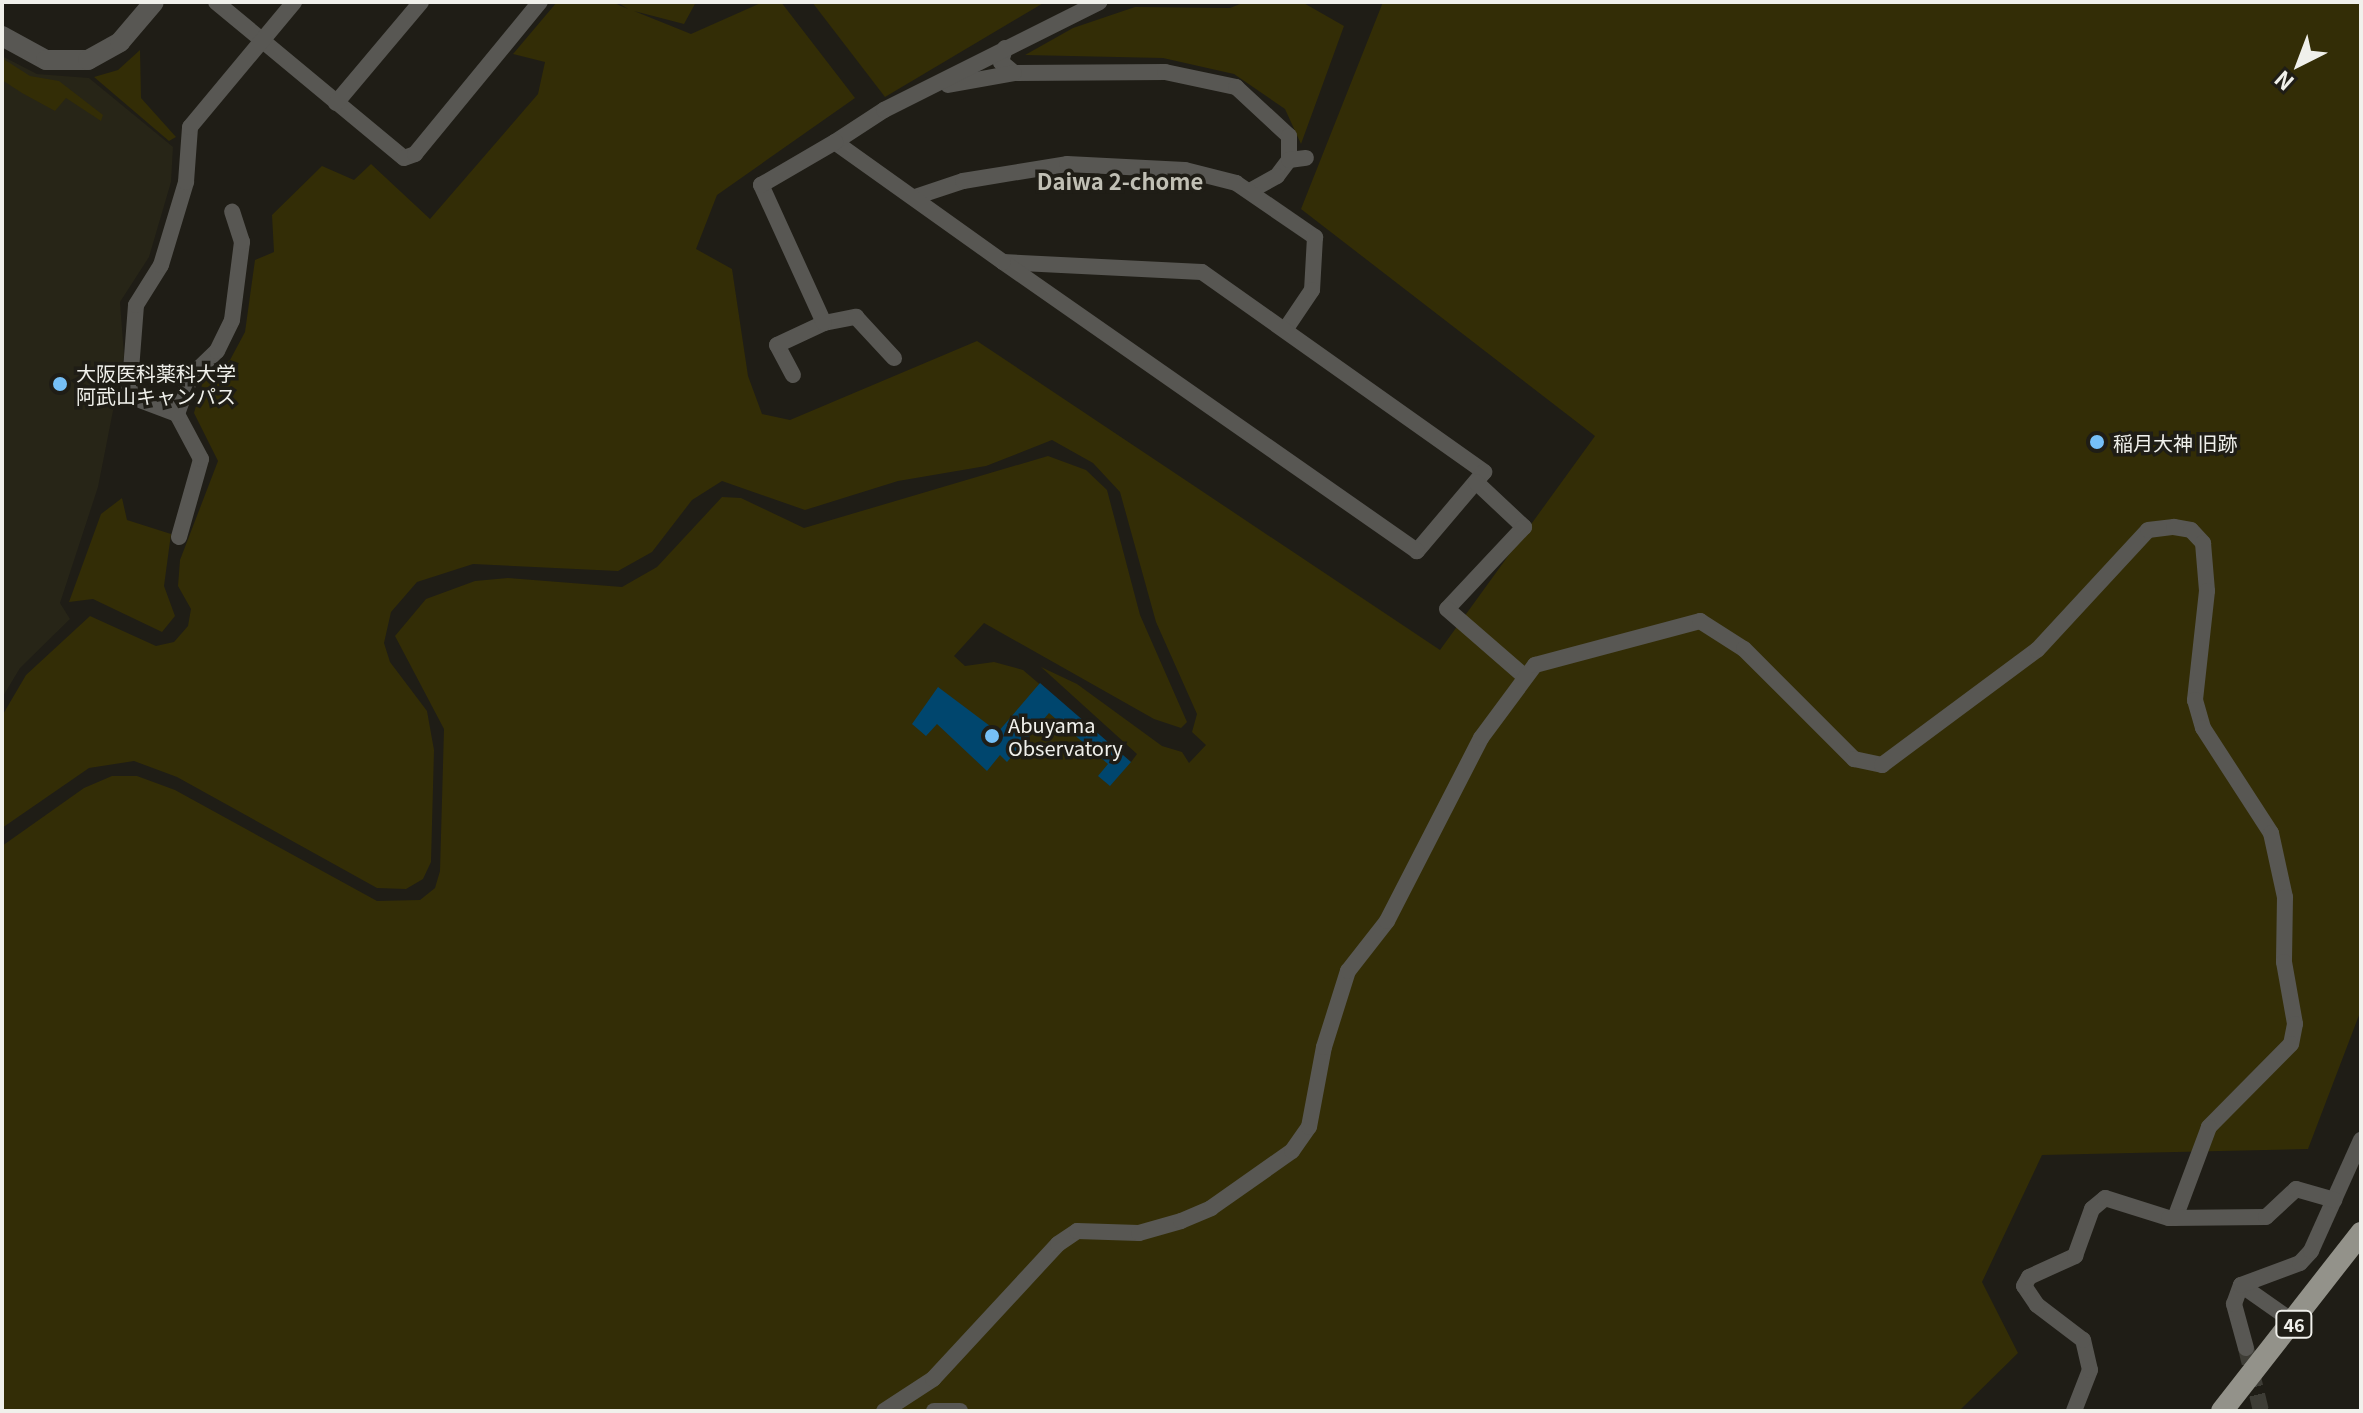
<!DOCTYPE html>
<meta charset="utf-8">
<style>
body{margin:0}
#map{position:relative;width:2363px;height:1413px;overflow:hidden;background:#1f1d16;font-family:Georgia,"Noto Sans JP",serif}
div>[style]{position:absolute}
.built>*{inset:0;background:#272517}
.green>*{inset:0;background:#332d06}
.building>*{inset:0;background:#00466e}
.minor-tunnel>*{height:16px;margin-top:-8px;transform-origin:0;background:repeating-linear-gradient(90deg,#3e3d36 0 16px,transparent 0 24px)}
.minor>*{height:16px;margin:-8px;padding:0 8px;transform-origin:8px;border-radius:8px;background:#585753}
.tertiary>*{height:20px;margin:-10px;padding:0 10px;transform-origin:10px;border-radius:10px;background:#585753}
.primary>*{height:22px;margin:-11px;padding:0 11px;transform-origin:11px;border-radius:11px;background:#93928a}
.dots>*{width:22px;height:22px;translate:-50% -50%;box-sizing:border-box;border:4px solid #1f1d16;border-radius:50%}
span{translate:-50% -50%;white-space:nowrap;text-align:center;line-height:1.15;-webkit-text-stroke:7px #1f1d16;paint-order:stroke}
.shield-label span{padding:2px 6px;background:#1f1d16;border:2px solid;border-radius:6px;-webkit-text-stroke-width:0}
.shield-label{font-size:18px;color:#f0f0eb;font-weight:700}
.poi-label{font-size:20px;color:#f0f0eb}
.left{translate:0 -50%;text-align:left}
.neighbourhood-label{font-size:22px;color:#c0bfb4;font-weight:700}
.frame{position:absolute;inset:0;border:4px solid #f0f0eb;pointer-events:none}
.north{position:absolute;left:2259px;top:24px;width:80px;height:80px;-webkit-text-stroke:6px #1f1d16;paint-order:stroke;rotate:222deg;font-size:22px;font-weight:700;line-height:32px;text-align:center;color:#f0f0eb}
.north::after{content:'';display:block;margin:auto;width:28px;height:36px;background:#f0f0eb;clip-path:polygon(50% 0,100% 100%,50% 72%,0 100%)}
</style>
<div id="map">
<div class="built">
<i style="clip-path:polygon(2px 56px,37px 74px,89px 78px,173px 147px,171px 182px,149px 257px,120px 302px,124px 355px,98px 487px,60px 603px,70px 619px,20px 668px,2px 698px)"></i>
</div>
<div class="green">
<i style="clip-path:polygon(557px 2px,612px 2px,628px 9px,617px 2px,696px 2px,684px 24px,634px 11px,691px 34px,763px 2px,781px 2px,855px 98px,717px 195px,696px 249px,732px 269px,748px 376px,762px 414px,790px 420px,977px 341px,1440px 650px,1595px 436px,1301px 209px,1383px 2px,2361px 2px,2361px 1010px,2308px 1149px,2042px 1155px,1982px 1282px,2018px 1353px,1959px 1411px,2px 1411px,2px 846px,84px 788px,112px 776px,137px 776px,175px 790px,377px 901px,420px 900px,435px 888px,440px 871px,444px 729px,395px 636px,426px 599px,475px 581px,508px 578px,622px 587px,657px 567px,722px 497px,741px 498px,804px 528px,1048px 456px,1086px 470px,1107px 490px,1140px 615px,1187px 722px,1181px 728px,1154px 719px,984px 623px,954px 656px,965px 666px,994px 662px,1023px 670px,1131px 762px,1137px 754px,1041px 667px,1077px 684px,1162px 746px,1182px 752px,1189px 763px,1206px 745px,1192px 732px,1197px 714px,1156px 622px,1120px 492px,1093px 463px,1052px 440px,986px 466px,898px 481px,805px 510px,722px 481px,692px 500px,652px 552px,618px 571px,473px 564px,417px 582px,391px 612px,384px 643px,390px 662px,427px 711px,434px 750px,431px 862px,423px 879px,406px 889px,377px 888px,177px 777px,134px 761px,89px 768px,2px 828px,2px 716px,26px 675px,90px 616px,156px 646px,174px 642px,188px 626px,191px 609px,178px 586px,180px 560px,218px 461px,194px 413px,203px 381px,230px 360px,245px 332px,255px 260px,274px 252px,272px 215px,322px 166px,354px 180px,371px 164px,430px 219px,538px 94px,545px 62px,513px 54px)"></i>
<i style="clip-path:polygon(812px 2px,1045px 2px,885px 97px)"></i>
<i style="clip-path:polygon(1245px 2px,1302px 2px,1344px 26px,1301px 144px,1285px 109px,1234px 74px,1163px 58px,1025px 55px,1073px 28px,1135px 7px,1230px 8px)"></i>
<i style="clip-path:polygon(140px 50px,141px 98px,176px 137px,169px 141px,94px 77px,118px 70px)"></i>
<i style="clip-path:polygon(2px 58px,30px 76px,59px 81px,103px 115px,101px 121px,66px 98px,55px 111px,22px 93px,2px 80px)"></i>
<i style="clip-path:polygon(122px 498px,127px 520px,171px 534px,164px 586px,175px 616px,162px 632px,93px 599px,69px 602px,101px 514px)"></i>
</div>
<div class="building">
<i style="clip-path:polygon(1040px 683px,1131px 762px,1110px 786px,1098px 776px,1108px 764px,1049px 713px,1007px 762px,1000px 755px,987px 771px,937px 724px,926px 736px,912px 724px,938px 687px,998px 732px)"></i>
</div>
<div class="minor-tunnel">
<i style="left:2246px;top:1348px;width:65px;rotate:76.6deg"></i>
</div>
<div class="minor">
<i style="left:216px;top:2px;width:244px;rotate:39.7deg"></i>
<i style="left:404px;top:158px;width:12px;rotate:-20deg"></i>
<i style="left:415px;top:154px;width:197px;rotate:-50.6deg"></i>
<i style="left:1005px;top:48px;width:15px;rotate:106deg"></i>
<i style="left:1001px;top:62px;width:17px;rotate:40deg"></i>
<i style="left:1014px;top:73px;width:151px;rotate:-0.4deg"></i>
<i style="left:1165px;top:72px;width:73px;rotate:11.9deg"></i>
<i style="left:1236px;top:87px;width:72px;rotate:42.8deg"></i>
<i style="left:1289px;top:136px;width:24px;rotate:90deg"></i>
<i style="left:1289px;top:160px;width:20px;rotate:127deg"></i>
<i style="left:1277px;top:176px;width:29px;rotate:151deg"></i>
<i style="left:948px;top:85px;width:67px;rotate:-10.3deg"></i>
<i style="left:336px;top:103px;width:132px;rotate:-49.9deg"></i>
<i style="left:1289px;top:160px;width:17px;rotate:-7deg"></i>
<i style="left:915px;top:197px;width:51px;rotate:-18.4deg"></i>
<i style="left:963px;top:181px;width:105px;rotate:-9.3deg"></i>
<i style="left:1067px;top:164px;width:118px;rotate:2.9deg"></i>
<i style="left:1185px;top:170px;width:53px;rotate:14.3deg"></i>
<i style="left:1236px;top:183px;width:96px;rotate:34.4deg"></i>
<i style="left:1315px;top:237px;width:53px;rotate:93.2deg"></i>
<i style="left:1312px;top:290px;width:48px;rotate:124deg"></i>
<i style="left:1003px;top:262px;width:199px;rotate:2.9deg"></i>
<i style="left:1202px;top:272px;width:346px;rotate:35.3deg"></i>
<i style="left:1484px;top:472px;width:104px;rotate:130.3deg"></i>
<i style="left:1417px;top:551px;width:505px;rotate:-145.08deg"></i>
<i style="left:1003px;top:262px;width:206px;rotate:-144.5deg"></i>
<i style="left:835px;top:142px;width:59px;rotate:-33.1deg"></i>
<i style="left:884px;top:110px;width:241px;rotate:-26.6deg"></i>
<i style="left:824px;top:323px;width:33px;rotate:-11deg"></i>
<i style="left:856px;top:317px;width:56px;rotate:47.2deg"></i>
<i style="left:793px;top:375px;width:34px;rotate:-118deg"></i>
<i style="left:777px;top:345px;width:52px;rotate:-25.1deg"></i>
<i style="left:824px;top:323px;width:152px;rotate:-114.5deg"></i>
<i style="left:761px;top:185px;width:86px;rotate:-30.2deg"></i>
<i style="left:177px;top:414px;width:40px;rotate:-69.8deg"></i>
<i style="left:191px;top:376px;width:36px;rotate:-44deg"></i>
<i style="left:217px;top:351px;width:34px;rotate:-64deg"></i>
<i style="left:232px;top:320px;width:79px;rotate:-82.7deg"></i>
<i style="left:242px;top:242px;width:32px;rotate:-108deg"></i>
<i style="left:1476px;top:482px;width:66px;rotate:43.2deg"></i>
<i style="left:1524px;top:527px;width:112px;rotate:133.2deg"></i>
<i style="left:1447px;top:609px;width:102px;rotate:41deg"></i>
<i style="left:179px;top:537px;width:81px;rotate:-74.2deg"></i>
<i style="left:201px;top:459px;width:51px;rotate:-118.1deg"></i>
<i style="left:177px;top:414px;width:51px;rotate:-159.4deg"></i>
<i style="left:129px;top:396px;width:91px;rotate:-85.6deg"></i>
<i style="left:136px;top:305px;width:47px;rotate:-58deg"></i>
<i style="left:161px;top:265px;width:87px;rotate:-73.2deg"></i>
<i style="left:186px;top:182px;width:55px;rotate:-85.8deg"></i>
<i style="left:190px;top:127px;width:163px;rotate:-50.2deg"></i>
<i style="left:2241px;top:1285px;width:66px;rotate:35.1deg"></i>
<i style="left:2246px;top:1348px;width:46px;rotate:-105.3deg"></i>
<i style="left:2234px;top:1304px;width:20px;rotate:-70deg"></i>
<i style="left:2241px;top:1285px;width:63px;rotate:-20.4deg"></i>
<i style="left:2300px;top:1263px;width:16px;rotate:-47deg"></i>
<i style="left:2311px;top:1251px;width:122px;rotate:-65.8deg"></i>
<i style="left:884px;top:1411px;width:59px;rotate:-33.1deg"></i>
<i style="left:933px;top:1379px;width:184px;rotate:-47.2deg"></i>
<i style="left:1058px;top:1244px;width:23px;rotate:-34deg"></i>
<i style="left:1077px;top:1231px;width:62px;rotate:1.8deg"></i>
<i style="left:1139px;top:1233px;width:44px;rotate:-15.9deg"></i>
<i style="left:1181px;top:1221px;width:33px;rotate:-23deg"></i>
<i style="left:1211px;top:1208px;width:99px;rotate:-35.1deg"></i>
<i style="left:1292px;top:1151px;width:29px;rotate:-55deg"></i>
<i style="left:1309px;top:1127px;width:81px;rotate:-79.4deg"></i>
<i style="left:1324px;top:1047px;width:80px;rotate:-72.5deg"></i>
<i style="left:1348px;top:971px;width:63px;rotate:-52deg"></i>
<i style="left:1387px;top:921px;width:206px;rotate:-62.8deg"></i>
<i style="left:1481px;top:738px;width:91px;rotate:-53.5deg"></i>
<i style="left:1535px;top:665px;width:171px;rotate:-14.9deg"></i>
<i style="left:1700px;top:621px;width:52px;rotate:32.5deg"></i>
<i style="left:1744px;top:649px;width:156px;rotate:45deg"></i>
<i style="left:1854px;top:759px;width:29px;rotate:12deg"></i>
<i style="left:1882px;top:765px;width:193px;rotate:-36.6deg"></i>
<i style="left:2037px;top:650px;width:163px;rotate:-47.2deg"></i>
<i style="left:2148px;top:530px;width:26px;rotate:-7deg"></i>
<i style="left:2174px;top:527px;width:17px;rotate:10deg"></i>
<i style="left:2191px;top:530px;width:18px;rotate:47deg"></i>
<i style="left:2203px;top:543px;width:48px;rotate:85.2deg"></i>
<i style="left:2207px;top:591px;width:110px;rotate:96.3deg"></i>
<i style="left:2195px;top:700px;width:29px;rotate:74deg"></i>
<i style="left:2203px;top:728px;width:125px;rotate:57.1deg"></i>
<i style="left:2271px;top:833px;width:66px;rotate:77.7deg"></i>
<i style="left:2285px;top:897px;width:65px;rotate:90.9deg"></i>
<i style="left:2284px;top:962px;width:63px;rotate:79.9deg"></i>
<i style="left:2295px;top:1024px;width:20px;rotate:101deg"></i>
<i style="left:2291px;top:1044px;width:117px;rotate:134.7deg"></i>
<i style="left:2209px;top:1127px;width:97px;rotate:110.5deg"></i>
<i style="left:934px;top:1411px;width:26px"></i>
<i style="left:2074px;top:1411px;width:44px;rotate:-68.7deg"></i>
<i style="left:2090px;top:1370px;width:31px;rotate:-103deg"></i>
<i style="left:2083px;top:1340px;width:58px;rotate:-142.7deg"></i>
<i style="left:2037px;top:1305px;width:23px;rotate:-124deg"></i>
<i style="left:2024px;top:1286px;width:10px;rotate:-61deg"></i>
<i style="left:2029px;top:1277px;width:51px;rotate:-24.5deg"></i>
<i style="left:2075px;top:1256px;width:50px;rotate:-70.1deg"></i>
<i style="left:2092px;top:1209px;width:17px;rotate:-40deg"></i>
<i style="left:2105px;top:1198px;width:67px;rotate:17.4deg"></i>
<i style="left:2169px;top:1218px;width:97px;rotate:-0.6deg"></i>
<i style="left:2266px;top:1217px;width:41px;rotate:-43deg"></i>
<i style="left:2296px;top:1189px;width:40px;rotate:16deg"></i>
</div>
<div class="tertiary">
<i style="left:2px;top:36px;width:50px;rotate:28.6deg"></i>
<i style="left:46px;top:60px;width:42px"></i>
<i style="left:88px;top:60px;width:37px;rotate:-29deg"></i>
<i style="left:120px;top:42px;width:52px;rotate:-49.6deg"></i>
</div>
<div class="primary">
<i style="left:2222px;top:1411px;width:226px;rotate:-52deg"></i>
</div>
<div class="dots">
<i style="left:60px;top:384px;background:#76c0f7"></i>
<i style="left:2097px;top:442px;background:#76c0f7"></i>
<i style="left:992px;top:736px;background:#76c0f7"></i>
</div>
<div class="shield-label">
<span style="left:2294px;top:1324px">46</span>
</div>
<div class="poi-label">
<span class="left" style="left:76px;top:384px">大阪医科薬科大学<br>阿武山キャンパス</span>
<span class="left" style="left:2113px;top:442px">稲月大神 旧跡</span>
<span class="left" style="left:1008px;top:736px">Abuyama<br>Observatory</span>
</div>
<div class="neighbourhood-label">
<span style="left:1120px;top:181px">Daiwa 2-chome</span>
</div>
<div class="frame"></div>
<div class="north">N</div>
</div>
